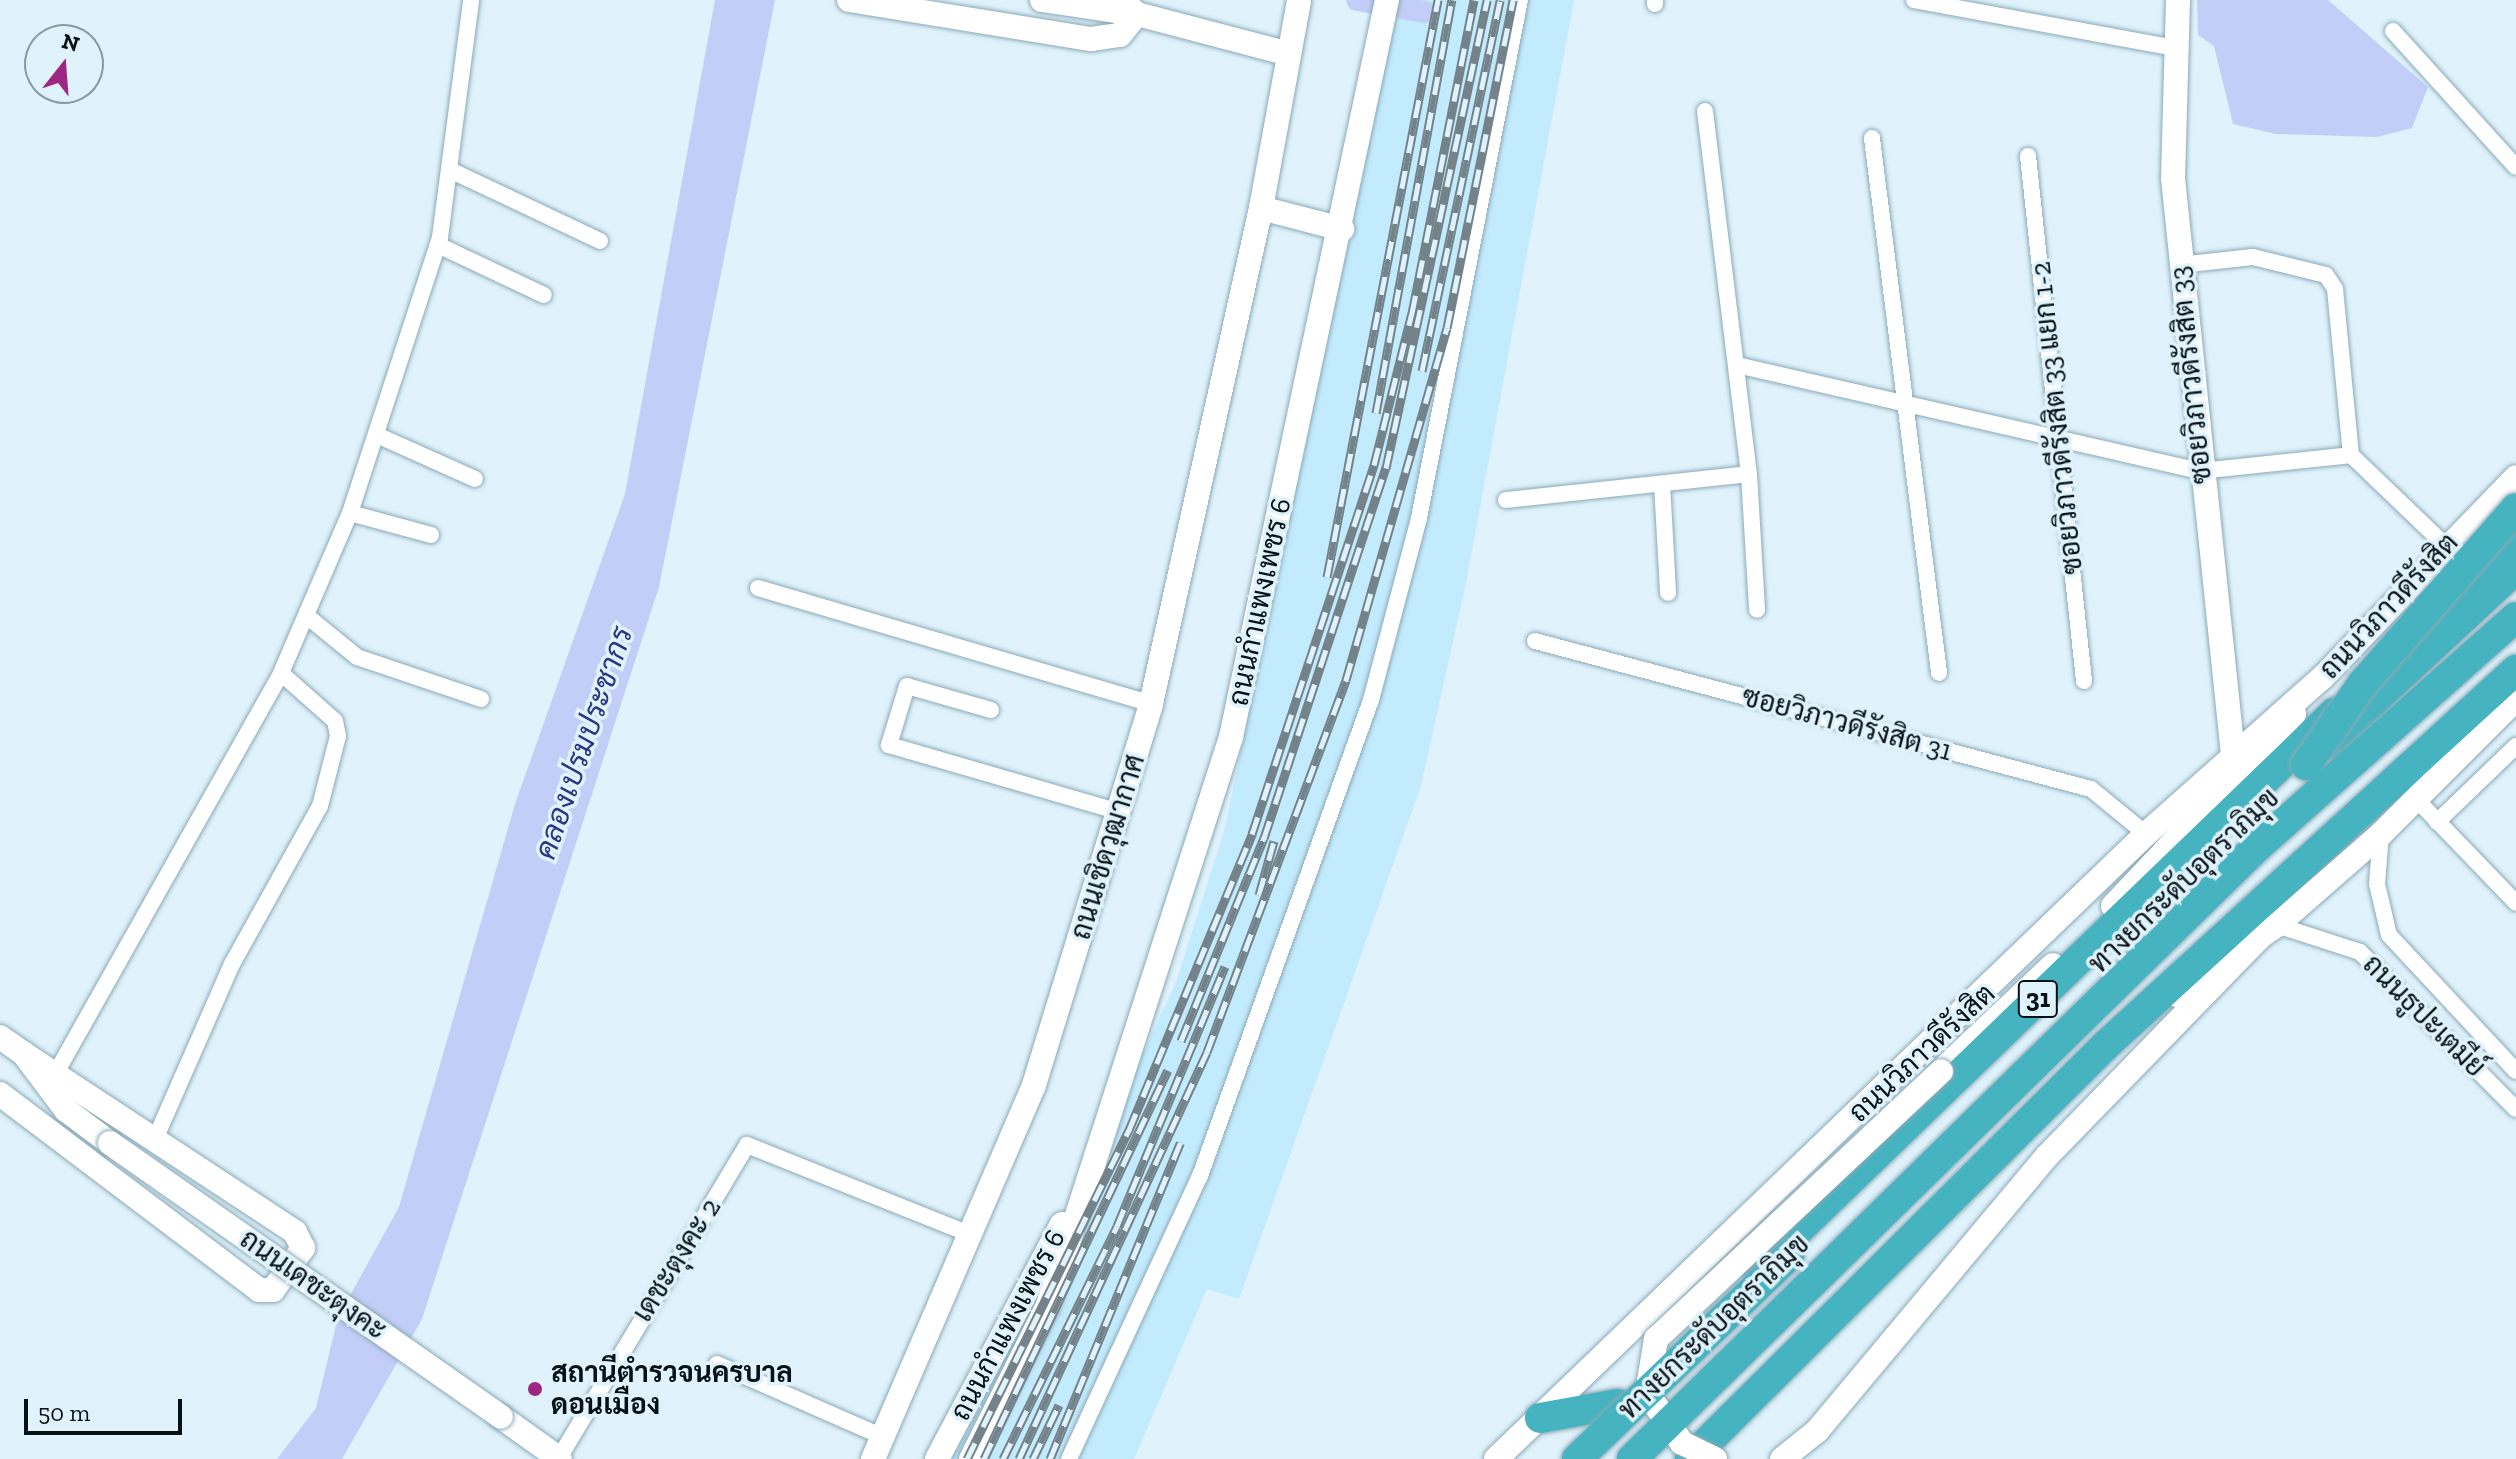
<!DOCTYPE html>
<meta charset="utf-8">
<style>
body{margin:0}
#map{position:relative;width:2516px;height:1459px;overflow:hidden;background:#e0f3fc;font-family:"Zilla Slab",Sarabun,serif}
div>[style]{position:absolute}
.built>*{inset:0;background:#c3ebfe}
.water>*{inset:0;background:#c2cef7}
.canal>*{height:22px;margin:-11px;padding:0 11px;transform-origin:11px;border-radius:11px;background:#c2cef7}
.roads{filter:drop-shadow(0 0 2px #8ba9b7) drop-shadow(0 0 2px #8ba9b7)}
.street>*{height:16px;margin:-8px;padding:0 8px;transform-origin:8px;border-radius:8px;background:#fff}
.secondary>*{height:24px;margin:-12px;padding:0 12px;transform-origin:12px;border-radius:12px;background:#fff}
.highway>*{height:30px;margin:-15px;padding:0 15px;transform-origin:15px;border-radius:15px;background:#45b3c0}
.rail>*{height:9px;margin-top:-4.5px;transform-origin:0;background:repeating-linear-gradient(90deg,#e0f3fc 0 18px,#74838a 0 36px);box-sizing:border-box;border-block:2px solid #74838a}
.bridges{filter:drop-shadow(0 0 2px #8ba9b7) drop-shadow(0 0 2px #8ba9b7)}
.secondary-bridge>*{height:24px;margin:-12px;padding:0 12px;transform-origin:12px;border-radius:12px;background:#fff}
.highway-bridge>*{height:30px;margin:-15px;padding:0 15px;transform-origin:15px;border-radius:15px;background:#45b3c0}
.dots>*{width:22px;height:22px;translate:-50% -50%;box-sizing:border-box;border:4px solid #e0f3fc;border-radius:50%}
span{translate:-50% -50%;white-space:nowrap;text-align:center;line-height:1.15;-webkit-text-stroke:7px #e0f3fc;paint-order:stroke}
.shield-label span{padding:2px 6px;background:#e0f3fc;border:2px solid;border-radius:6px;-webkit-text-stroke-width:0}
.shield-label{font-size:26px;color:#061116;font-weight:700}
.street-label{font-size:28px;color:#061116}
.poi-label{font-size:28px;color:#061116;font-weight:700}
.left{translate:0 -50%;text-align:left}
.water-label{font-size:30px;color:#2a3681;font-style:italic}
.north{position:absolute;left:24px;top:24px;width:80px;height:80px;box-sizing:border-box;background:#e0f3fc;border:2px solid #8999a0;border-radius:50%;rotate:17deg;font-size:22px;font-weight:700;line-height:32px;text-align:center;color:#061116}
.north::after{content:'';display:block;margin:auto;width:28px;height:36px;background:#9d2883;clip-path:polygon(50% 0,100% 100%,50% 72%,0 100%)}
.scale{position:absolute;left:24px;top:1399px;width:158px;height:36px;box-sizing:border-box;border:4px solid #061116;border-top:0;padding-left:10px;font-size:24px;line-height:28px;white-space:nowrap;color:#061116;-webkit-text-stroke:6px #e0f3fc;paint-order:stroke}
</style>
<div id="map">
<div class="built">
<i style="clip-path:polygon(1396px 0,1574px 0,1466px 583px,1421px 786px,1239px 1299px,1207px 1289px,1134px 1459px,939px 1459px,1010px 1340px,1176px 982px,1225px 828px)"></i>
</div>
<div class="water">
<i style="clip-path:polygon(715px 0,775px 0,659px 587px,422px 1319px,342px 1459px,277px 1459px,316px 1408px,338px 1317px,399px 1207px,515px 804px,625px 494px)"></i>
<i style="clip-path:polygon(2197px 0,2328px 0,2428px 87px,2412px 128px,2377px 137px,2276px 134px,2233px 124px,2214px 46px,2198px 35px)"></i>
</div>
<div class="canal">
<i style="left:1357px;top:0;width:69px;rotate:10deg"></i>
</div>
<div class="roads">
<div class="street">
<i style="left:1914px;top:0;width:265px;rotate:10.4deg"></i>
<i style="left:1655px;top:4px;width:4px;rotate:-90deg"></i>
<i style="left:2393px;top:31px;width:183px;rotate:47.9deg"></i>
<i style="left:1705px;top:111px;width:366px;rotate:83.1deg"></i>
<i style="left:1749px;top:474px;width:136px;rotate:86.6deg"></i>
<i style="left:1872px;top:138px;width:539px;rotate:82.86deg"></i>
<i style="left:2028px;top:156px;width:528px;rotate:83.91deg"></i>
<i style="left:450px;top:170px;width:166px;rotate:25.3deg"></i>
<i style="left:438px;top:245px;width:117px;rotate:25.3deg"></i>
<i style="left:2180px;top:265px;width:73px;rotate:-6.3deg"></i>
<i style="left:2253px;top:257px;width:75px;rotate:13.9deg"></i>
<i style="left:2326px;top:275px;width:17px;rotate:57deg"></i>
<i style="left:2335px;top:289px;width:167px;rotate:84.5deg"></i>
<i style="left:2351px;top:455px;width:130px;rotate:43.8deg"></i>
<i style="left:1737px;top:365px;width:475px;rotate:12.9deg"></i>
<i style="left:2200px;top:471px;width:152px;rotate:-6deg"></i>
<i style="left:379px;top:436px;width:105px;rotate:24.1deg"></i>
<i style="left:1662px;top:484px;width:109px;rotate:86.8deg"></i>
<i style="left:1506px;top:500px;width:244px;rotate:-6.1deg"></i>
<i style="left:350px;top:513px;width:84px;rotate:15.2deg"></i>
<i style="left:758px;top:588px;width:410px;rotate:16.4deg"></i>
<i style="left:308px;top:617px;width:63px;rotate:39.2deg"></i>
<i style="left:357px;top:657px;width:131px;rotate:18.7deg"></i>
<i style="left:1535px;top:641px;width:575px;rotate:14.91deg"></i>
<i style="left:2091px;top:789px;width:71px;rotate:39.3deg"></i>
<i style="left:991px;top:710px;width:87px;rotate:-164.1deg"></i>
<i style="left:907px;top:686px;width:62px;rotate:107deg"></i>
<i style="left:889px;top:745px;width:240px;rotate:16.2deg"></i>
<i style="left:2417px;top:800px;width:143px;rotate:46.1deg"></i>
<i style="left:2437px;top:822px;width:110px;rotate:-43.9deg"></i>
<i style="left:2381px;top:834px;width:50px;rotate:94.6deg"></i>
<i style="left:2377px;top:884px;width:52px;rotate:76.8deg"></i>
<i style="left:2389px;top:935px;width:186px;rotate:47deg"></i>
<i style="left:2277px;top:925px;width:87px;rotate:18deg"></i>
<i style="left:2360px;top:952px;width:221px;rotate:45.2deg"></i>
<i style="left:57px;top:1071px;width:457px;rotate:-60.6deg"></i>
<i style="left:281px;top:673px;width:174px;rotate:-66.7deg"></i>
<i style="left:350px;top:513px;width:290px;rotate:-71.9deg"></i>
<i style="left:440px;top:237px;width:239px;rotate:-82.5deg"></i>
<i style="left:156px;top:1137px;width:189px;rotate:-66.3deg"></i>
<i style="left:232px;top:964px;width:181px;rotate:-60.9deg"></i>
<i style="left:320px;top:806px;width:72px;rotate:-75.6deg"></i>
<i style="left:338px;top:736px;width:15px;rotate:-101deg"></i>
<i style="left:335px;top:721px;width:72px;rotate:-138.4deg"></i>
<i style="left:717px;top:1364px;width:181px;rotate:23.7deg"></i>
<i style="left:559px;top:1458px;width:365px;rotate:-59deg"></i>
<i style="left:747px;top:1145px;width:242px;rotate:21.8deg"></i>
<i style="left:1069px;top:1459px;width:312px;rotate:-65.2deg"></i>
<i style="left:1200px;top:1176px;width:506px;rotate:-70.24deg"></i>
<i style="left:1371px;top:700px;width:188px;rotate:-75.2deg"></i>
<i style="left:1419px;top:518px;width:528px;rotate:-78.97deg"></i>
</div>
<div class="secondary">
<i style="left:849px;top:0;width:245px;rotate:9.2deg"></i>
<i style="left:1091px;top:39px;width:29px;rotate:-8deg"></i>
<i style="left:1120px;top:35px;width:27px;rotate:-51deg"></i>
<i style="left:1137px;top:14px;width:21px;rotate:-139deg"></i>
<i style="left:1042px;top:0;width:96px;rotate:8.4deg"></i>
<i style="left:1137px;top:14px;width:157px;rotate:14.7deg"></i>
<i style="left:2178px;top:0;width:178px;rotate:91.6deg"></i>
<i style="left:2173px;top:178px;width:609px;rotate:84.06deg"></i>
<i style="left:1261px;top:208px;width:84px;rotate:14.5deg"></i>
<i style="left:2113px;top:906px;width:264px;rotate:-46.7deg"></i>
<i style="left:2177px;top:995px;width:122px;rotate:-35deg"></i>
<i style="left:2277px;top:925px;width:138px;rotate:-41.2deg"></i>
<i style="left:2381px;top:834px;width:191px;rotate:-45deg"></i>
<i style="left:0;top:1037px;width:29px;rotate:35deg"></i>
<i style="left:24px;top:1054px;width:70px;rotate:53.1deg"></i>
<i style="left:66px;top:1110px;width:55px;rotate:36.9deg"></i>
<i style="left:1941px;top:1071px;width:154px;rotate:-43.4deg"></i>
<i style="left:0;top:1094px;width:325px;rotate:37.1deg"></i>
<i style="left:259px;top:1290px;width:14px"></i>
<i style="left:273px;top:1290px;width:52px;rotate:-54.5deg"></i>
<i style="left:303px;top:1248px;width:18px;rotate:-117deg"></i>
<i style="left:295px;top:1232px;width:324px;rotate:-146.7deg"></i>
<i style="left:501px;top:1417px;width:72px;rotate:35.4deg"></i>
<i style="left:873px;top:1459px;width:407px;rotate:-66.7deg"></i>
<i style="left:1034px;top:1085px;width:399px;rotate:-72.9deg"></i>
<i style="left:1151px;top:704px;width:508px;rotate:-77.5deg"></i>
<i style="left:1261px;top:208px;width:211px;rotate:-79.6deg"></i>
<i style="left:937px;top:1459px;width:266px;rotate:-62deg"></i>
<i style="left:971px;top:1459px;width:172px;rotate:-63.4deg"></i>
<i style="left:1048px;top:1305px;width:597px;rotate:-72.14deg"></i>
<i style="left:1231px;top:737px;width:753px;rotate:-78.05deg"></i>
<i style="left:1496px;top:1459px;width:902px;rotate:-43.88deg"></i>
<i style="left:2146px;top:834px;width:235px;rotate:-41.6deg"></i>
<i style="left:2322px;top:678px;width:279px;rotate:-46deg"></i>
<i style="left:1782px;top:1459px;width:45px;rotate:-38.7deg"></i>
<i style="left:1817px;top:1431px;width:359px;rotate:-50.1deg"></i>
<i style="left:2047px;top:1156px;width:305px;rotate:-45.8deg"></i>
</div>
<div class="highway">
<i style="left:2438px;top:614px;width:108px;rotate:-43.5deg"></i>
<i style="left:2327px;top:745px;width:258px;rotate:-43deg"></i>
<i style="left:1758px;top:1269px;width:801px;rotate:-43.99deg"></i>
<i style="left:1540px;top:1418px;width:79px;rotate:-10.2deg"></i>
<i style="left:1690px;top:1459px;width:587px;rotate:-44.86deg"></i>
<i style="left:2106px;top:1045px;width:556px;rotate:-42.45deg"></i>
</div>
</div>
<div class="rail">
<i style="left:1422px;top:371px;width:379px;rotate:-78.1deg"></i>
<i style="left:1376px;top:413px;width:420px;rotate:-79.6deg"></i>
<i style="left:1327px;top:577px;width:588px;rotate:-79.11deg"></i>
<i style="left:1259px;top:895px;width:56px;rotate:-74.5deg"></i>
<i style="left:1181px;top:1041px;width:219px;rotate:-67.8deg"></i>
<i style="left:1264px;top:838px;width:390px;rotate:-71.8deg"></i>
<i style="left:1386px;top:468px;width:479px;rotate:-77.8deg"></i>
<i style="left:967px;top:1459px;width:367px;rotate:-63.8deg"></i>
<i style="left:1129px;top:1130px;width:321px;rotate:-67.4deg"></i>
<i style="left:1252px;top:834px;width:389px;rotate:-71.7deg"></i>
<i style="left:1374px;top:465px;width:157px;rotate:-76deg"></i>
<i style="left:1412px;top:313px;width:319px;rotate:-78.8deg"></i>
<i style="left:984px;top:1459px;width:430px;rotate:-64.7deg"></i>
<i style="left:1003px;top:1459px;width:259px;rotate:-63.9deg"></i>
<i style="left:1117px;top:1226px;width:281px;rotate:-67.4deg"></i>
<i style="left:1019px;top:1459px;width:448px;rotate:-65.2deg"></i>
<i style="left:1207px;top:1052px;width:397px;rotate:-69.5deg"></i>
<i style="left:1346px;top:680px;width:366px;rotate:-74deg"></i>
<i style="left:1447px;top:328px;width:335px;rotate:-78.6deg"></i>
<i style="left:1033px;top:1459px;width:60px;rotate:-64.3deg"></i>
<i style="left:1050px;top:1459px;width:342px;rotate:-67.6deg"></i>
</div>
<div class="bridges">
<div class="secondary-bridge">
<i style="left:110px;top:1143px;width:477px;rotate:35deg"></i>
<i style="left:1715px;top:1459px;width:37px;rotate:-154deg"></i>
<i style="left:1682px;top:1443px;width:61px;rotate:-125deg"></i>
<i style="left:1647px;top:1393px;width:55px;rotate:-80.5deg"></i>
<i style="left:1656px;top:1339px;width:391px;rotate:-43.2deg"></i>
</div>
<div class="highway-bridge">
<i style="left:2306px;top:765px;width:100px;rotate:-55.2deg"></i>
<i style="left:2363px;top:683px;width:232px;rotate:-48.8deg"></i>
<i style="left:1577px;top:1459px;width:294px;rotate:-43.8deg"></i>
<i style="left:1632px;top:1459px;width:875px;rotate:-44.4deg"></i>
<i style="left:2257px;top:847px;width:346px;rotate:-41.6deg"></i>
</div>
</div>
<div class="dots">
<i style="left:535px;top:1389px;background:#9d2883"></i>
</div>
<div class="shield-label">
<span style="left:2038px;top:999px">31</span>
</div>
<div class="street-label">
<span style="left:2191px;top:375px;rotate:-96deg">ซอยวิภาวดีรังสิต 33</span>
<span style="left:2057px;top:418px;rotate:-96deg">ซอยวิภาวดีรังสิต 33 แยก 1-2</span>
<span style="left:1260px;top:602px;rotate:-78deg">ถนนกำแพงเพชร 6</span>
<span style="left:2389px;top:606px;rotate:-47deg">ถนนวิภาวดีรังสิต</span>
<span style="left:1847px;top:724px;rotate:15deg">ซอยวิภาวดีรังสิต 31</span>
<span style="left:1108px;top:847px;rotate:-73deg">ถนนเชิดวุฒากาศ</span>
<span style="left:2184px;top:881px;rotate:-44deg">ทางยกระดับอุตราภิมุข</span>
<span style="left:2424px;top:1016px;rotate:45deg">ถนนธูปะเตมีย์</span>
<span style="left:1922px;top:1053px;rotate:-43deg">ถนนวิภาวดีรังสิต</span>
<span style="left:677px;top:1260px;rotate:-58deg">เดชะตุงคะ 2</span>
<span style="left:313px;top:1285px;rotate:35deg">ถนนเดชะตุงคะ</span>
<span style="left:1008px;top:1325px;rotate:-62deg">ถนนกำแพงเพชร 6</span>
<span style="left:1714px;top:1327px;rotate:-44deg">ทางยกระดับอุตราภิมุข</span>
</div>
<div class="poi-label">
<span class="left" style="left:551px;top:1389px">สถานีตำรวจนครบาล<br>ดอนเมือง</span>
</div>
<div class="water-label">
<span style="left:584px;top:743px;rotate:-71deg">คลองเปรมประชากร</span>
</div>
<div class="north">N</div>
<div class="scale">50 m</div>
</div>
